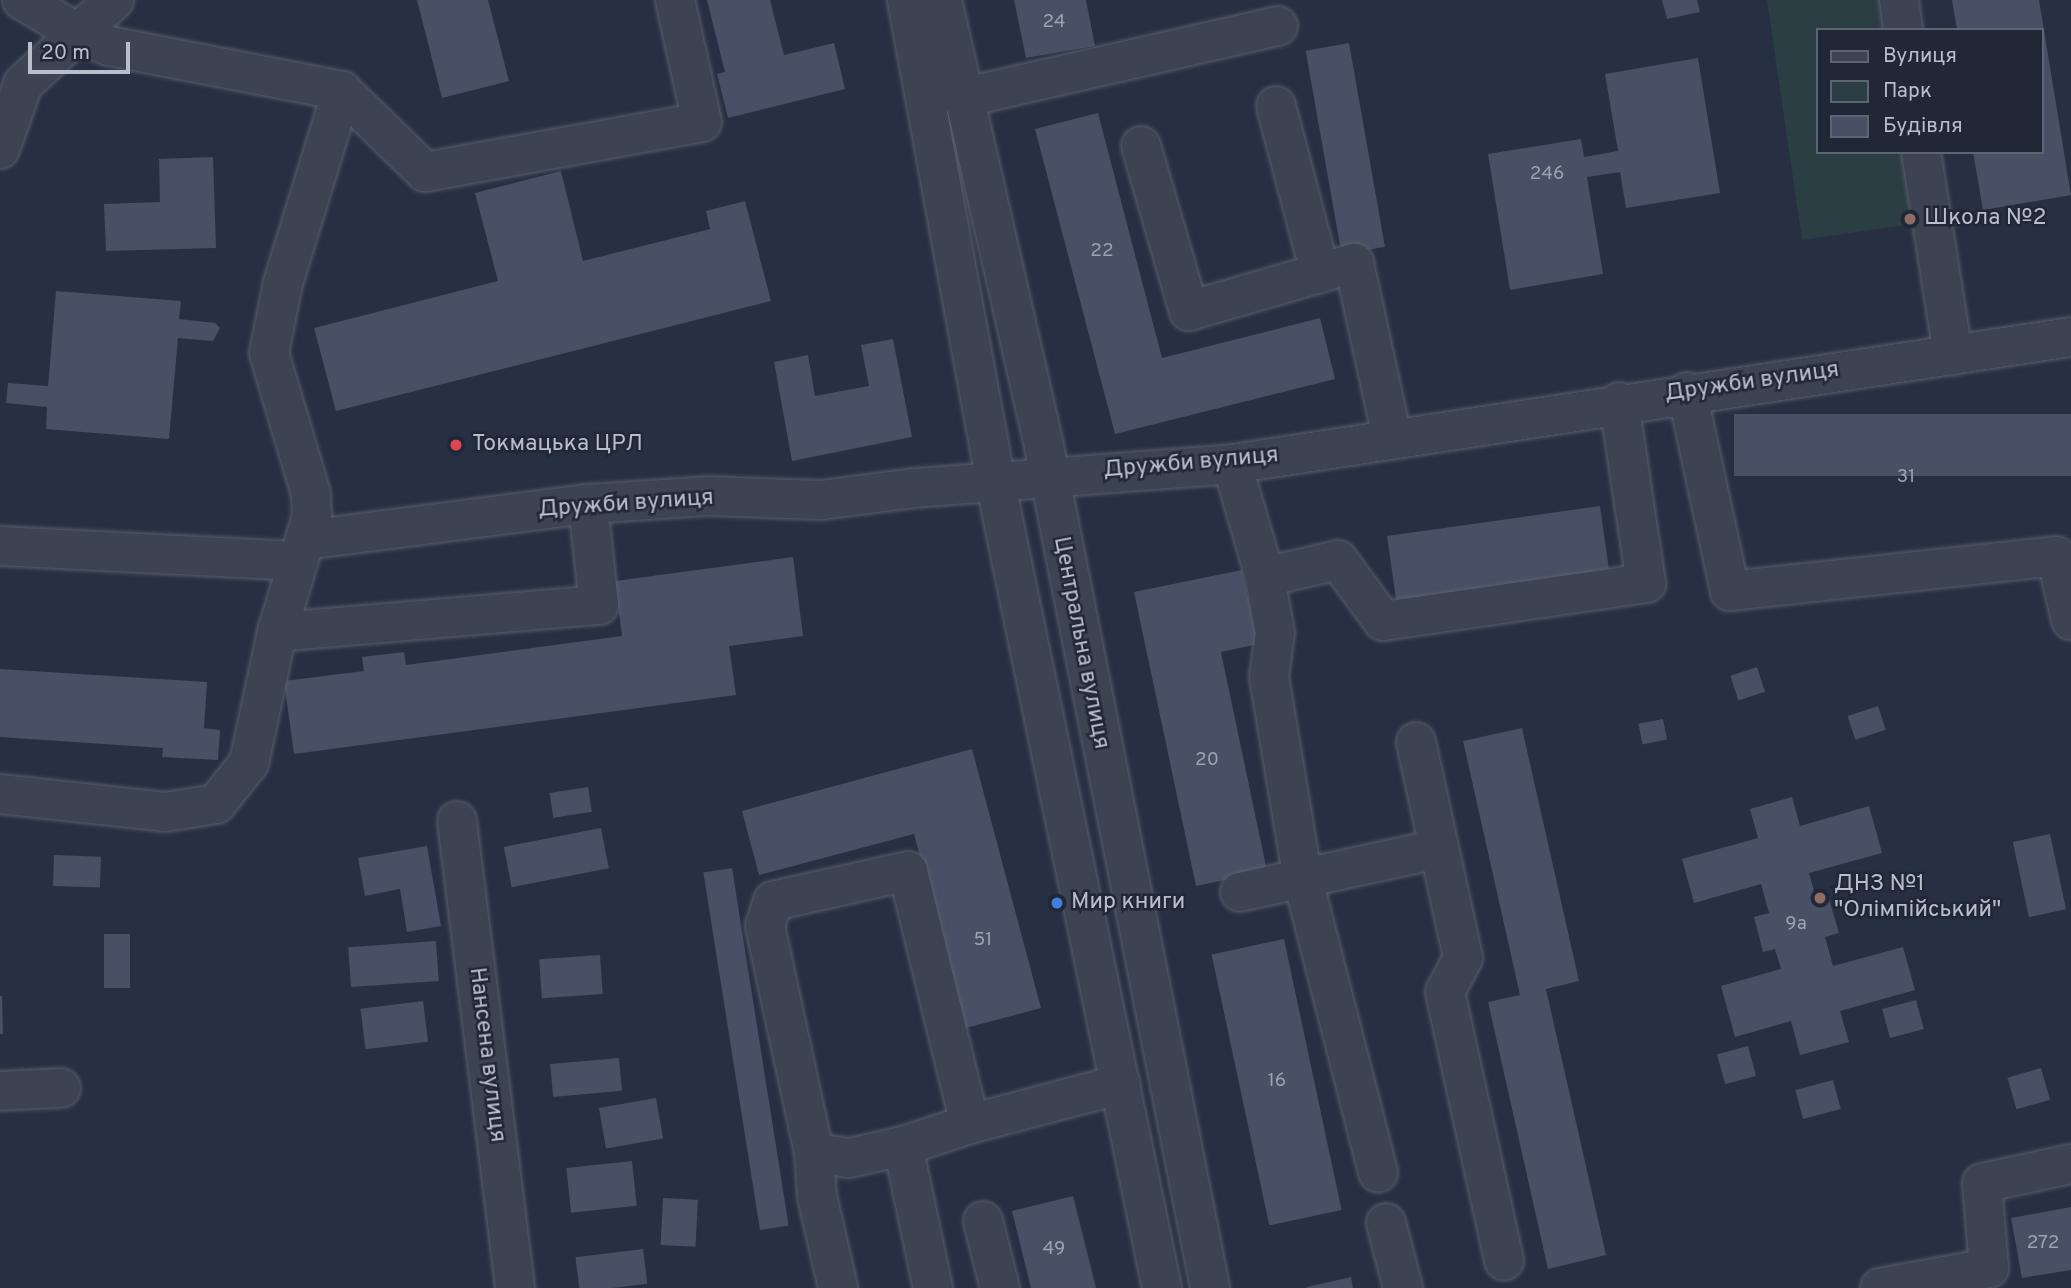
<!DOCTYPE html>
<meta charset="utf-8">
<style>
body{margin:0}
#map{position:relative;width:2071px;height:1288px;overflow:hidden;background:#273042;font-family:Overpass,sans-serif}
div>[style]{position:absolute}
.green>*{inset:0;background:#2a3e43}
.building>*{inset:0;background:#475064;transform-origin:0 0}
.roads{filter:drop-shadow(0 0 2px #575e6c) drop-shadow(0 0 2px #575e6c)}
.minor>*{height:38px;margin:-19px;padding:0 19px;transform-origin:19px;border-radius:19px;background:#3c4352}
.dots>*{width:19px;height:19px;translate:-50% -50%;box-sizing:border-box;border:4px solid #202838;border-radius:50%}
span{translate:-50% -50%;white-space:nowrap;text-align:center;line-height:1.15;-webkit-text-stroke:5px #202838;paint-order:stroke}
.number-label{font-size:19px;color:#9ca2b2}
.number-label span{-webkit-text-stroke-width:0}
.poi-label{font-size:23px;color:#b9becc}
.left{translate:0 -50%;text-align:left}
.street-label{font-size:23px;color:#b9becc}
.legend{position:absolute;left:1816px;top:28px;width:228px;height:126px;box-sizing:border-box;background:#202838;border:2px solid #5d6473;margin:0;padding:9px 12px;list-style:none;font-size:21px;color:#b9becc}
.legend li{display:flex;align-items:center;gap:14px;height:35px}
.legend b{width:35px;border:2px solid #5d6473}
.scale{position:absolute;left:28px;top:42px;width:102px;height:32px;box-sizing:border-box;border:4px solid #b9becc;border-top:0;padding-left:9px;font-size:21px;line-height:24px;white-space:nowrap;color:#b9becc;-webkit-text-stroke:5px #202838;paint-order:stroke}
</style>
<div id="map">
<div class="green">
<i style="clip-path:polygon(1767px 0,1893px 0,1898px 30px,1817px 30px,1817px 152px,1916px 152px,1926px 222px,1802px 240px)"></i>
</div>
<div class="building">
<i style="clip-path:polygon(417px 0,488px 0,509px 81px,442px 98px)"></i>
<i style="clip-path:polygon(707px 0,770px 0,784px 55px,834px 43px,845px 89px,728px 118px,717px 74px,725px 72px)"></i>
<i style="clip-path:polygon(1014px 0,1086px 0,1095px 46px,1026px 58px)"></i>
<i style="clip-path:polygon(1662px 0,1697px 0,1700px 12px,1667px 19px)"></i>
<i style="clip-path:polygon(1952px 0,2039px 0,2071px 195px,1983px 210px,1973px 152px,2041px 152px,2041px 30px,1957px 30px)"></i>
<i style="left:1349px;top:43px;width:207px;height:44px;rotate:80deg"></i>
<i style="clip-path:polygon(1698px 58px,1720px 193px,1626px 208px,1620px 172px,1587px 177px,1603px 274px,1510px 290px,1488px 154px,1581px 139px,1584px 157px,1618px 151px,1605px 74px)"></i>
<i style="clip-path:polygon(1098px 113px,1162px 358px,1320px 318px,1335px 379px,1115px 434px,1035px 129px)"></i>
<i style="clip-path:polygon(213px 157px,216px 248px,106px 251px,104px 204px,160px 202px,159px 159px)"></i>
<i style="clip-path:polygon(561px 171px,583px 261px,710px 229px,706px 211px,745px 201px,771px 301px,336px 411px,314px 328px,498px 281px,475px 193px)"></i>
<i style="clip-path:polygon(56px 291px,181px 301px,179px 319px,215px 323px,220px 328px,213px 341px,178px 338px,169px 439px,46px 429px,47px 407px,6px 403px,8px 383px,48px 386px)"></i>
<i style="clip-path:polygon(893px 339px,912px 437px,792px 461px,774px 362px,808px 355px,815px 396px,869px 386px,861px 345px)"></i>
<i style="left:2071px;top:414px;width:62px;height:337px;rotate:90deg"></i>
<i style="left:1600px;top:506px;width:67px;height:215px;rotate:82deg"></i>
<i style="clip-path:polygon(793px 557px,803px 636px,729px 646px,736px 695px,294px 754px,284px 681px,364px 671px,362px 657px,404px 652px,406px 665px,622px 636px,615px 581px)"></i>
<i style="clip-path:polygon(1242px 570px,1258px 644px,1221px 652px,1267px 871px,1196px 886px,1134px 592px)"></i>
<i style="left:1757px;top:667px;width:26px;height:28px;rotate:72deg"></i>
<i style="clip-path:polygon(0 669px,207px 682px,204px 728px,220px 730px,218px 760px,162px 757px,163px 748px,0 737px)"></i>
<i style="left:1878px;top:706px;width:25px;height:32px;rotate:72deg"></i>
<i style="left:1663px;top:719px;width:21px;height:25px;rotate:79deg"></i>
<i style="clip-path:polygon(1522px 728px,1579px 981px,1546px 989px,1606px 1255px,1548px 1269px,1488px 1002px,1520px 995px,1463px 741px)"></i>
<i style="clip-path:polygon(972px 749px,1041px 1008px,966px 1028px,914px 834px,759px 875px,742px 811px)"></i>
<i style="left:588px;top:787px;width:25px;height:39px;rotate:81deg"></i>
<i style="clip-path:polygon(1792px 797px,1800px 826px,1869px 806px,1882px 853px,1809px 873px,1817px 902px,1829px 899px,1839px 933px,1825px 937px,1833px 966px,1903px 947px,1915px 990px,1840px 1011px,1849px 1042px,1800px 1055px,1791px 1021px,1735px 1037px,1721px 986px,1781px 969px,1775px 949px,1763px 952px,1754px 917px,1769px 913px,1761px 884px,1694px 903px,1682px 859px,1758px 838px,1750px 809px)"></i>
<i style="left:601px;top:828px;width:41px;height:99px;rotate:79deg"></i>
<i style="left:2050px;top:834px;width:77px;height:38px;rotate:78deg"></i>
<i style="clip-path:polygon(427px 846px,441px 926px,407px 932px,400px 889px,365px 896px,358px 858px)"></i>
<i style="left:54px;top:855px;width:47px;height:31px;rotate:2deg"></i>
<i style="left:732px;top:868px;width:362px;height:29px;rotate:81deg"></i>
<i style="left:130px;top:934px;width:54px;height:26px;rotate:90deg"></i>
<i style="left:1284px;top:939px;width:277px;height:74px;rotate:78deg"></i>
<i style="left:436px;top:941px;width:40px;height:88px;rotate:86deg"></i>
<i style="left:600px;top:955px;width:39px;height:61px;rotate:86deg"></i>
<i style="clip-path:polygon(0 996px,2px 996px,3px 1034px,0 1034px)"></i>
<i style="left:1916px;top:1000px;width:30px;height:35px;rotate:75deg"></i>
<i style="left:423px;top:1001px;width:41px;height:63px;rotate:83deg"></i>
<i style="left:1748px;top:1046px;width:31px;height:32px;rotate:75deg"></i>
<i style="left:619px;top:1058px;width:33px;height:69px;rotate:85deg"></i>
<i style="left:2041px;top:1068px;width:33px;height:35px;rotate:74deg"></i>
<i style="left:1833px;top:1080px;width:30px;height:39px;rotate:75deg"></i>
<i style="left:656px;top:1098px;width:41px;height:58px;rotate:80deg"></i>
<i style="left:632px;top:1161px;width:45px;height:66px;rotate:84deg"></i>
<i style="clip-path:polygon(1073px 1196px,1096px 1288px,1031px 1288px,1012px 1211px)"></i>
<i style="left:663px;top:1198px;width:35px;height:47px;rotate:3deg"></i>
<i style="clip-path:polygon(2071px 1207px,2071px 1270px,2022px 1278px,2011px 1218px)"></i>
<i style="left:643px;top:1249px;width:35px;height:68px;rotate:83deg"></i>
<i style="clip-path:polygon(1351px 1277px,1353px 1288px,1307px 1288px,1307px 1287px)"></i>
</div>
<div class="roads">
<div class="minor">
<i style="left:22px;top:0;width:66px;rotate:30.8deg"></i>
<i style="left:79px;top:34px;width:32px;rotate:22deg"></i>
<i style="left:109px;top:46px;width:237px;rotate:10.9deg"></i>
<i style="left:342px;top:91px;width:116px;rotate:44.3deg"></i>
<i style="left:425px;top:172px;width:281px;rotate:-10.2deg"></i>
<i style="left:702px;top:122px;width:125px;rotate:-102.5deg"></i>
<i style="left:907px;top:0;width:519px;rotate:79.56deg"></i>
<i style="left:1001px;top:510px;width:794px;rotate:78.31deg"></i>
<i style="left:942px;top:0;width:458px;rotate:77.1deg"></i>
<i style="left:1044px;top:447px;width:857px;rotate:78.83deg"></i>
<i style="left:1899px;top:0;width:30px;rotate:82deg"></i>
<i style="left:961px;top:98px;width:325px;rotate:-12.8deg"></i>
<i style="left:1276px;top:106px;width:173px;rotate:75.2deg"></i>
<i style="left:1141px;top:146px;width:172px;rotate:73.8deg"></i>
<i style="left:1189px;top:311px;width:172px;rotate:-16.2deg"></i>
<i style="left:1354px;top:263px;width:179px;rotate:77.7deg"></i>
<i style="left:0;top:149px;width:69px;rotate:-70.5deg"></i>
<i style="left:23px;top:84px;width:124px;rotate:-42.7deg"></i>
<i style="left:1921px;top:152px;width:206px;rotate:81deg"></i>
<i style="left:1687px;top:392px;width:204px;rotate:77.8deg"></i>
<i style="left:1730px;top:591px;width:328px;rotate:-6.1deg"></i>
<i style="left:2056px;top:556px;width:66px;rotate:76.8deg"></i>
<i style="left:1232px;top:464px;width:118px;rotate:73.7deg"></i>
<i style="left:1265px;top:577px;width:57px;rotate:79.9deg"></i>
<i style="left:1275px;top:633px;width:44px;rotate:97.8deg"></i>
<i style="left:1269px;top:677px;width:206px;rotate:80.5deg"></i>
<i style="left:1303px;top:880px;width:302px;rotate:75.6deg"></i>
<i style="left:306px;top:540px;width:284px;rotate:-7.3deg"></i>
<i style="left:588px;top:504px;width:122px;rotate:-3.8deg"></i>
<i style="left:710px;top:496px;width:111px;rotate:2.1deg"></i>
<i style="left:821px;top:500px;width:95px;rotate:-7.3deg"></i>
<i style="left:915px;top:488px;width:318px;rotate:-4.3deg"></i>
<i style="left:1232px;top:464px;width:849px;rotate:-8.61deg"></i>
<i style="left:0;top:546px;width:298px;rotate:2.9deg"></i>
<i style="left:1265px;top:577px;width:75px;rotate:-13.1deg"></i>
<i style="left:1338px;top:560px;width:76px;rotate:53.6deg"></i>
<i style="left:1383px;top:621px;width:266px;rotate:-8.2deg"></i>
<i style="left:1646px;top:583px;width:183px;rotate:-98.5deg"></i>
<i style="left:277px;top:632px;width:323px;rotate:-4.8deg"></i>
<i style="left:599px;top:605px;width:102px;rotate:-96.2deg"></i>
<i style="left:1416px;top:742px;width:221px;rotate:77.7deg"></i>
<i style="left:1463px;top:958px;width:38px;rotate:118deg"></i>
<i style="left:1445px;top:992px;width:275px;rotate:77.6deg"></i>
<i style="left:0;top:794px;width:166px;rotate:6.2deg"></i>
<i style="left:165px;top:812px;width:52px;rotate:-8.9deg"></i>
<i style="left:216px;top:804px;width:53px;rotate:-51.2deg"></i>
<i style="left:249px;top:763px;width:134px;rotate:-77.9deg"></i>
<i style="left:277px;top:632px;width:121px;rotate:-73.2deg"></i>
<i style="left:312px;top:516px;width:22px;rotate:-93deg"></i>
<i style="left:311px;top:494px;width:147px;rotate:-106.6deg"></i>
<i style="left:269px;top:353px;width:71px;rotate:-78.7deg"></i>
<i style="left:283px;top:283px;width:201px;rotate:-72.9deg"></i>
<i style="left:457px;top:821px;width:471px;rotate:82.9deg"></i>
<i style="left:1240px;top:892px;width:203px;rotate:-12.3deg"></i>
<i style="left:0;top:1091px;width:61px;rotate:-2.8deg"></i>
<i style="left:970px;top:1124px;width:260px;rotate:-103.8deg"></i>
<i style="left:908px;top:871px;width:138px;rotate:167.5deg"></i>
<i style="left:773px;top:901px;width:26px;rotate:108deg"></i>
<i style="left:765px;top:926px;width:232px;rotate:77.8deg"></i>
<i style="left:814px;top:1153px;width:35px;rotate:8deg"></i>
<i style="left:849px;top:1158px;width:55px;rotate:-12.5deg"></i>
<i style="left:903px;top:1146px;width:71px;rotate:-18.2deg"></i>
<i style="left:970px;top:1124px;width:156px;rotate:-14.8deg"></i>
<i style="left:903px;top:1146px;width:145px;rotate:78.1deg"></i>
<i style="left:814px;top:1153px;width:43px;rotate:86deg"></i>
<i style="left:817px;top:1196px;width:94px;rotate:77.1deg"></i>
<i style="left:983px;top:1221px;width:69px;rotate:75.8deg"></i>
<i style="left:1386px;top:1223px;width:67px;rotate:75.3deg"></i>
<i style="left:1880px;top:1288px;width:111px;rotate:-10.4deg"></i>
<i style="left:1989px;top:1268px;width:85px;rotate:-94.7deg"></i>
<i style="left:1982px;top:1183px;width:91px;rotate:-12.1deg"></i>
</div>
</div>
<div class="dots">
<i style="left:1910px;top:219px;background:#8d6e63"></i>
<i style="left:456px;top:445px;background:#e0444e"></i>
<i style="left:1820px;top:898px;background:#8d6e63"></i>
<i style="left:1057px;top:903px;background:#3f7fe0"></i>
</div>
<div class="number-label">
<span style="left:1054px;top:23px">24</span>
<span style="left:1547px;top:175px">246</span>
<span style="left:1102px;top:252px">22</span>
<span style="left:1906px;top:478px">31</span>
<span style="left:1207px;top:761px">20</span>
<span style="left:1796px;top:925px">9а</span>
<span style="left:983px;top:941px">51</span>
<span style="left:1277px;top:1082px">16</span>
<span style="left:2043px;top:1244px">272</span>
<span style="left:1054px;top:1250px">49</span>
</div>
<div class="poi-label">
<span class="left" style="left:1924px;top:219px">Школа №2</span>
<span class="left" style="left:472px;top:445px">Токмацька ЦРЛ</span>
<span class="left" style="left:1834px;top:898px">ДНЗ №1<br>"Олімпійський"</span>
<span class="left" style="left:1071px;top:903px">Мир книги</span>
</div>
<div class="street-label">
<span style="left:1752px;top:383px;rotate:-8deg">Дружби вулиця</span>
<span style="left:1191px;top:464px;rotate:-5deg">Дружби вулиця</span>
<span style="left:626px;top:505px;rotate:-4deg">Дружби вулиця</span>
<span style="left:1080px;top:643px;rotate:79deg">Центральна вулиця</span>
<span style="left:486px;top:1055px;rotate:83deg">Нансена вулиця</span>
</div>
<ul class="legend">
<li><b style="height:9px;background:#3c4352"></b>Вулиця</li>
<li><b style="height:19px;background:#2a3e43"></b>Парк</li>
<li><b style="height:19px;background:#475064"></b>Будівля</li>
</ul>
<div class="scale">20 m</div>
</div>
